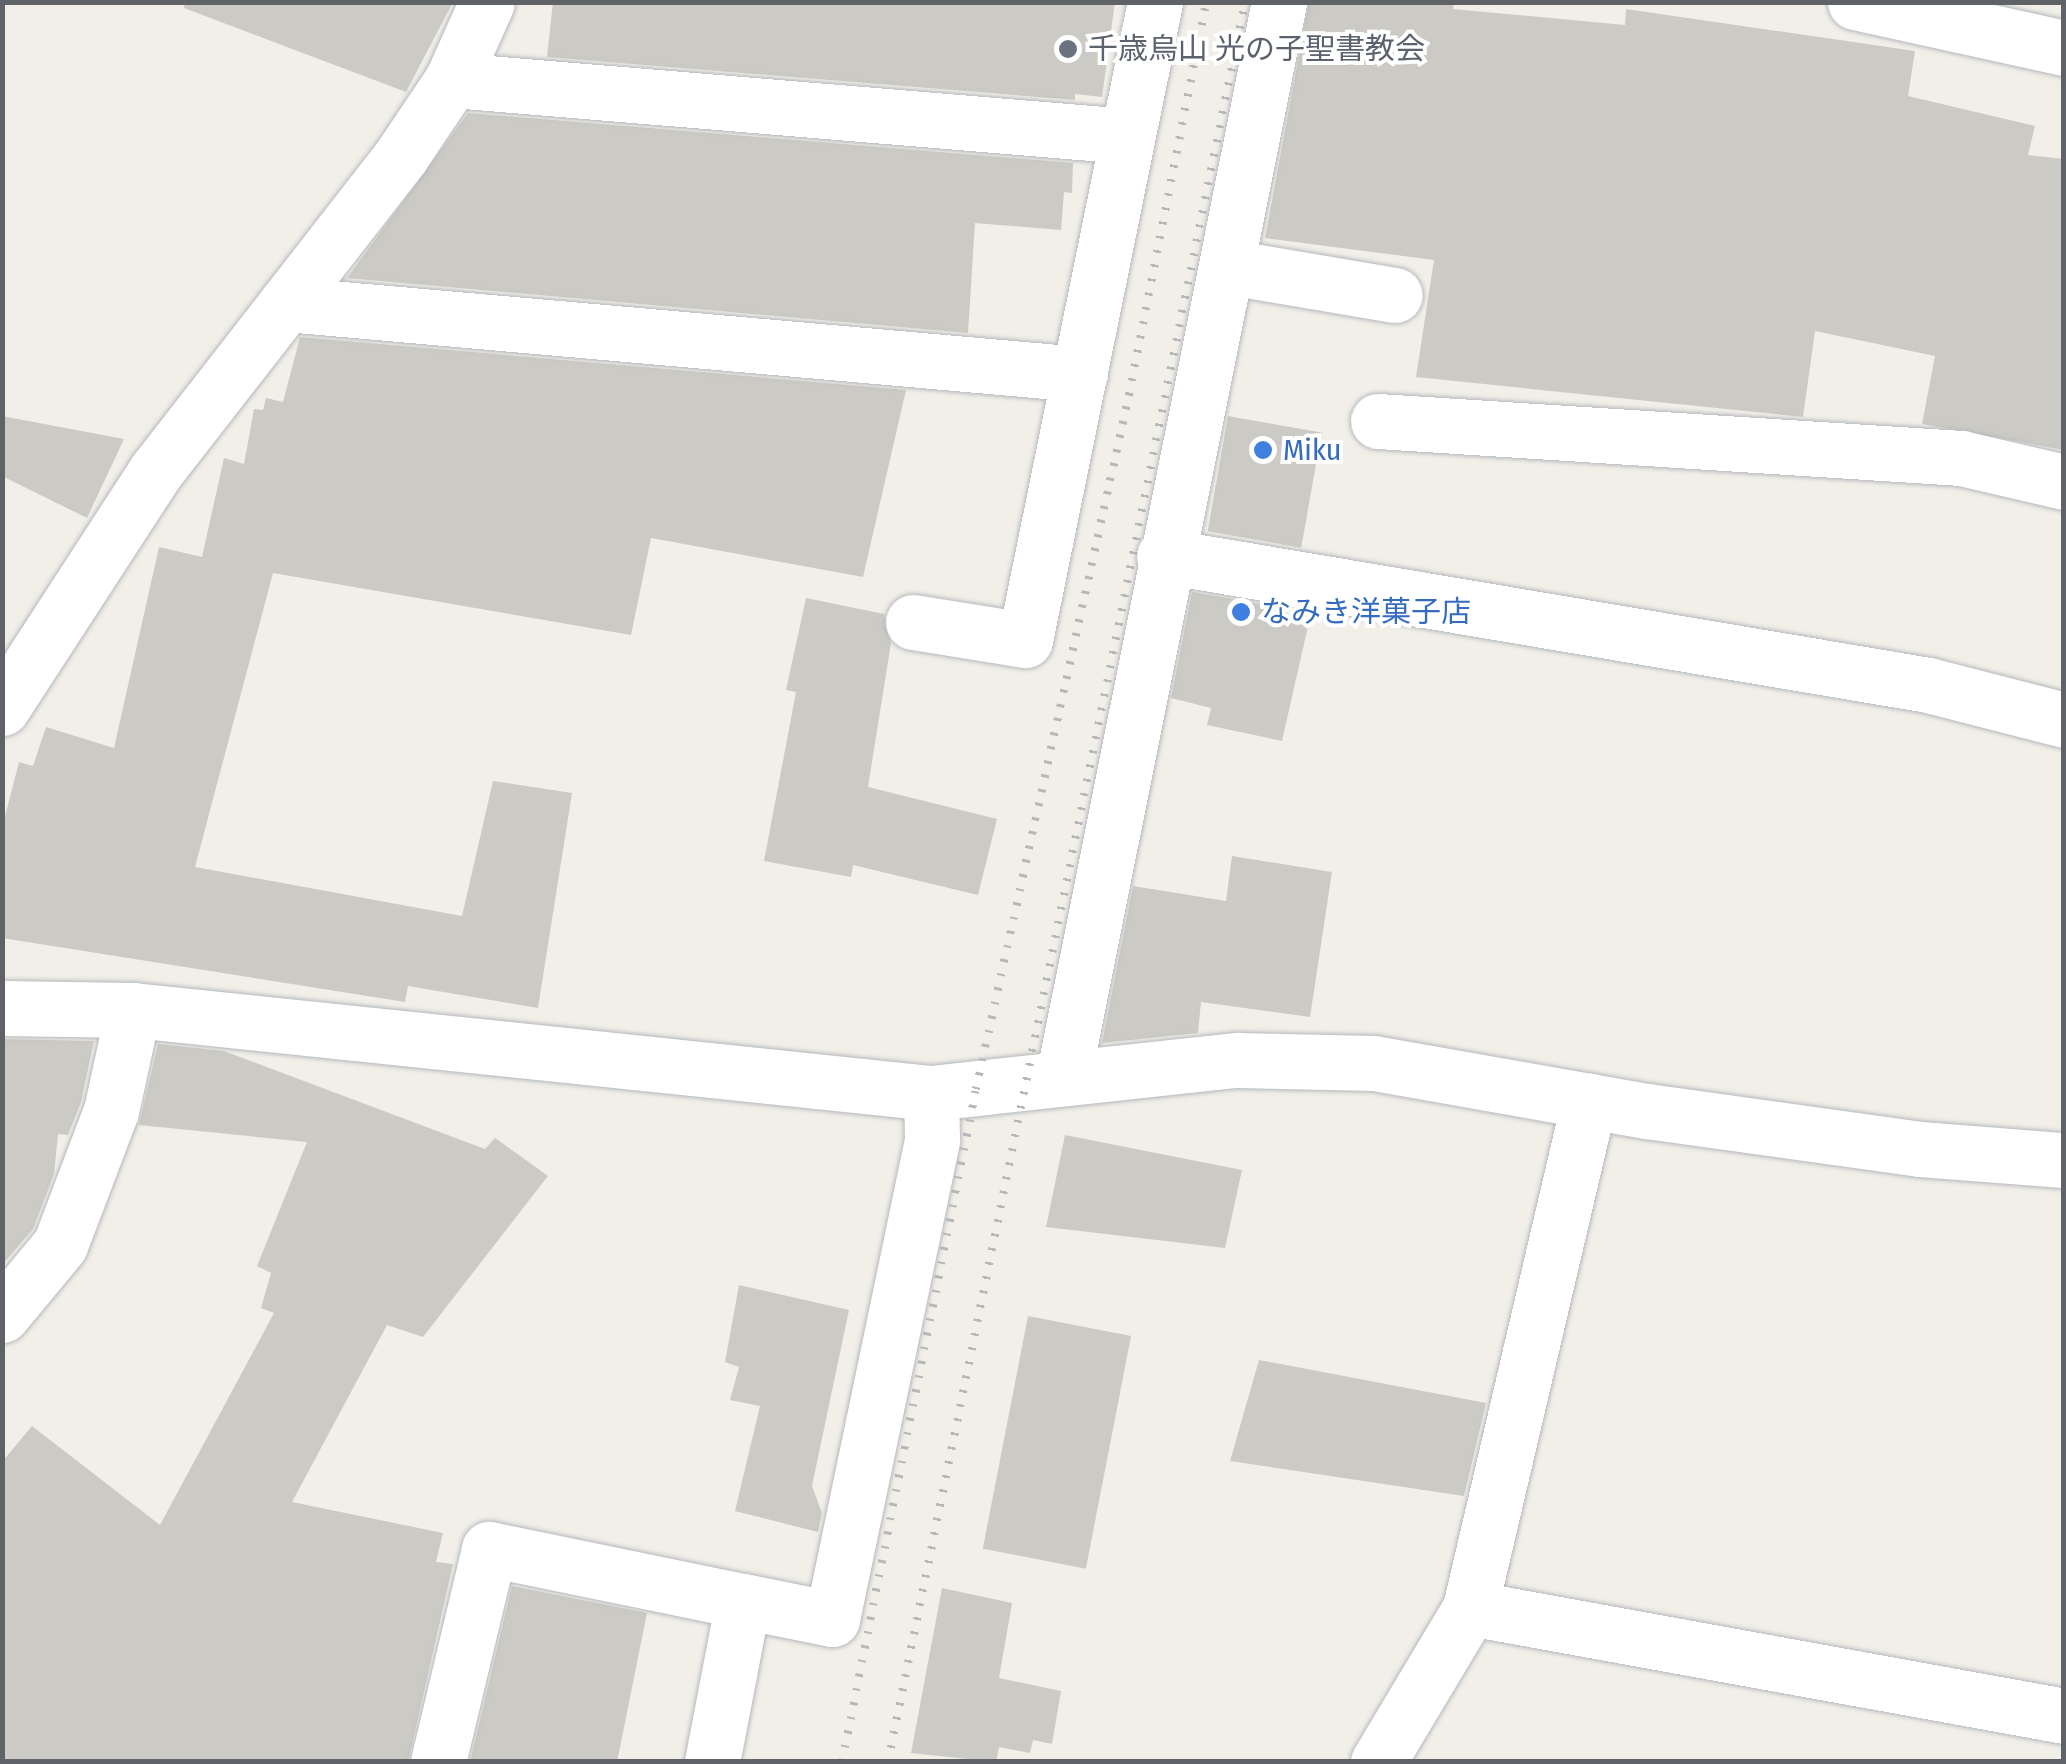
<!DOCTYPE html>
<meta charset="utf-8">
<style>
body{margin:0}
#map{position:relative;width:2066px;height:1764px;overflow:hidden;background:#f1efe8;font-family:"Fira Sans Condensed","Noto Sans JP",sans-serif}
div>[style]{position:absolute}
.building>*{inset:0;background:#cccac5;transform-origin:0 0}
.roads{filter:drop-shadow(0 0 2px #b5b8bc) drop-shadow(0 0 2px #b5b8bc)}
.minor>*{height:55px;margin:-27.5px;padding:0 27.5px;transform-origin:27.5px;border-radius:27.5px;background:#fff}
.rail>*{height:8px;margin-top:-4px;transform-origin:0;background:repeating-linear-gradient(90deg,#b6b7b8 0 2.5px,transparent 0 14.5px)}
.dots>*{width:28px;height:28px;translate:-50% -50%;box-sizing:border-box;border:5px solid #fff;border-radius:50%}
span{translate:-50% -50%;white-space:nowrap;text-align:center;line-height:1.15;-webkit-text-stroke:8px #fff;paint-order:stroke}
.worship-label{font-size:30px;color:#5b616d}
.left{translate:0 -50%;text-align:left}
.shop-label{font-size:30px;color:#366cbe}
.frame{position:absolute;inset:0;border:5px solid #5f6368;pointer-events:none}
</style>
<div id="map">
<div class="building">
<i style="clip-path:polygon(185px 2px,453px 2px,406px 92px,184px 8px)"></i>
<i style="clip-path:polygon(553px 2px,1115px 2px,1102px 97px,1075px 94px,1075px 100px,547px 57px)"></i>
<i style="clip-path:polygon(1309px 2px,1454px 2px,1453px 9px,1625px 25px,1626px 9px,1915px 51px,1908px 96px,2035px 126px,2028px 155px,2064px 159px,2064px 450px,1922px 424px,1935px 356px,1815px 331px,1803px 417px,1416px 377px,1434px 260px,1265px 238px)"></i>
<i style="clip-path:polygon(468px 113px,1073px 163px,1072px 193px,1064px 192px,1061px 230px,975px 223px,968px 333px,347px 278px)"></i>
<i style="clip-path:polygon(300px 337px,906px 390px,863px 577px,651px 538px,631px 635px,273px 573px,195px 867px,462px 916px,493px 781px,572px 793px,538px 1008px,408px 986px,405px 1002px,2px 938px,2px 828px,19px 762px,33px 766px,46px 727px,114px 748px,159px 547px,202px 557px,224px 458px,244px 464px,254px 409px,263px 410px,266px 398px,283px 402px)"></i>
<i style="clip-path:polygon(2px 416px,124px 439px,87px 518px,2px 476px)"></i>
<i style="left:1228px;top:416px;width:95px;height:117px;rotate:10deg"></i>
<i style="clip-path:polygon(1192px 592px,1311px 613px,1282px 741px,1207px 725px,1211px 708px,1171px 698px)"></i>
<i style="clip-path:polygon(806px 598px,884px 614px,891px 643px,868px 787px,997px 819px,978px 895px,853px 865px,851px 877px,764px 861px,796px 692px,786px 690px)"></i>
<i style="clip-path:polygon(1232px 856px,1332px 872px,1310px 1017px,1201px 1002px,1198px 1033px,1102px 1043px,1133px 886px,1226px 901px)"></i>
<i style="clip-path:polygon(2px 1039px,94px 1041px,81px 1102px,68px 1135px,58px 1134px,54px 1174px,33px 1229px,2px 1265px)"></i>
<i style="clip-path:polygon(158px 1044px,224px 1051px,485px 1149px,495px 1138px,548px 1176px,423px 1337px,387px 1325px,292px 1502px,443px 1533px,436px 1562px,453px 1564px,408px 1762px,2px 1762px,2px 1462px,32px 1426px,160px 1525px,274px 1313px,261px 1308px,271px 1273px,257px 1266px,307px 1142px,139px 1125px)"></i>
<i style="clip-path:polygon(1065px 1135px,1242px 1170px,1225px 1248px,1046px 1227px)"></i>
<i style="clip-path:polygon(739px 1285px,849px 1310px,812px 1486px,822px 1513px,818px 1532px,735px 1511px,760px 1406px,730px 1400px,739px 1367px,725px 1362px)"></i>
<i style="left:1028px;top:1316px;width:105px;height:237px;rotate:11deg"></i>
<i style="clip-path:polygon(1259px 1360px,1486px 1403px,1464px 1496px,1230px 1461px)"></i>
<i style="clip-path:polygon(512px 1586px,647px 1613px,617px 1762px,470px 1762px)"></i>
<i style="clip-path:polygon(942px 1588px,1012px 1603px,999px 1678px,1061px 1691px,1052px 1744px,1033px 1740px,1030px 1753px,999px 1747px,996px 1762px,911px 1753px)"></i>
</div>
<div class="roads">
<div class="minor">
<i style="left:1855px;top:2px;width:214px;rotate:12.4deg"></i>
<i style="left:452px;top:80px;width:678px;rotate:4.74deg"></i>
<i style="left:1229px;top:267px;width:168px;rotate:9.6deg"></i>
<i style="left:286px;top:304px;width:797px;rotate:5.04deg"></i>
<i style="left:1378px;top:421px;width:584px;rotate:3.63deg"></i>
<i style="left:1961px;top:458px;width:106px;rotate:13.1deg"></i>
<i style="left:1164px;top:556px;width:775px;rotate:9.58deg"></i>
<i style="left:1928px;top:685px;width:140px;rotate:14.4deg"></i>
<i style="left:913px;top:622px;width:113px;rotate:9.1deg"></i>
<i style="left:1025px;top:640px;width:651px;rotate:-78.48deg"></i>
<i style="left:2px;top:708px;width:283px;rotate:-57deg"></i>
<i style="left:156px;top:471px;width:399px;rotate:-52.1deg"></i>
<i style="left:401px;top:156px;width:92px;rotate:-56.1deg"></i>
<i style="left:452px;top:80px;width:85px;rotate:-65.8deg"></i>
<i style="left:2px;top:1008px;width:131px;rotate:0.9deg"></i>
<i style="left:133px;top:1010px;width:802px;rotate:5.94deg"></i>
<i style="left:931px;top:1093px;width:308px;rotate:-6.2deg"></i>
<i style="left:1237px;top:1060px;width:137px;rotate:1.3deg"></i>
<i style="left:1374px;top:1063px;width:277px;rotate:10deg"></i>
<i style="left:1647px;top:1111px;width:276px;rotate:7.9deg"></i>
<i style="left:1920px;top:1149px;width:144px;rotate:4.4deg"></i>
<i style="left:1063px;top:1078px;width:1097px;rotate:-78.65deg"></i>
<i style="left:2px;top:1315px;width:91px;rotate:-50.4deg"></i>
<i style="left:60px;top:1245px;width:143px;rotate:-69.2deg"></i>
<i style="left:111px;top:1111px;width:103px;rotate:-77.7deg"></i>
<i style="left:1470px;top:1608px;width:604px;rotate:10.3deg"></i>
<i style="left:438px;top:1762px;width:219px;rotate:-76.5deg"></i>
<i style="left:489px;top:1549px;width:259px;rotate:11.6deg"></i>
<i style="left:712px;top:1762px;width:164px;rotate:-79.1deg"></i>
<i style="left:743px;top:1601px;width:91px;rotate:11.4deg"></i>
<i style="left:832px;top:1619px;width:490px;rotate:-78.2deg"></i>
<i style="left:932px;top:1139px;width:46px;rotate:-91.2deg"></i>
<i style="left:1378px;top:1762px;width:179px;rotate:-59.1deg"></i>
<i style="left:1470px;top:1608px;width:521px;rotate:-76.79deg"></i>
</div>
</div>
<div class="rail">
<i style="left:842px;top:1762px;width:686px;rotate:-78.74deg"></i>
<i style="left:976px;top:1089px;width:711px;rotate:-77.57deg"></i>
<i style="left:1129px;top:395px;width:400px;rotate:-78.9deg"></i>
<i style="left:888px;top:1762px;width:1796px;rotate:-78.53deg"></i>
</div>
<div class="dots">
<i style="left:1068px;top:49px;background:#6b7280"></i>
<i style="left:1263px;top:450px;background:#3f7fe0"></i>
<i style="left:1241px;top:612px;background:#3f7fe0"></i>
</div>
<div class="worship-label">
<span class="left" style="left:1088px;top:49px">千歳烏山 光の子聖書教会</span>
</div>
<div class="shop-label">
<span class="left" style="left:1283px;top:450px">Miku</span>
<span class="left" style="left:1261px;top:612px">なみき洋菓子店</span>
</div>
<div class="frame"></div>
</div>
